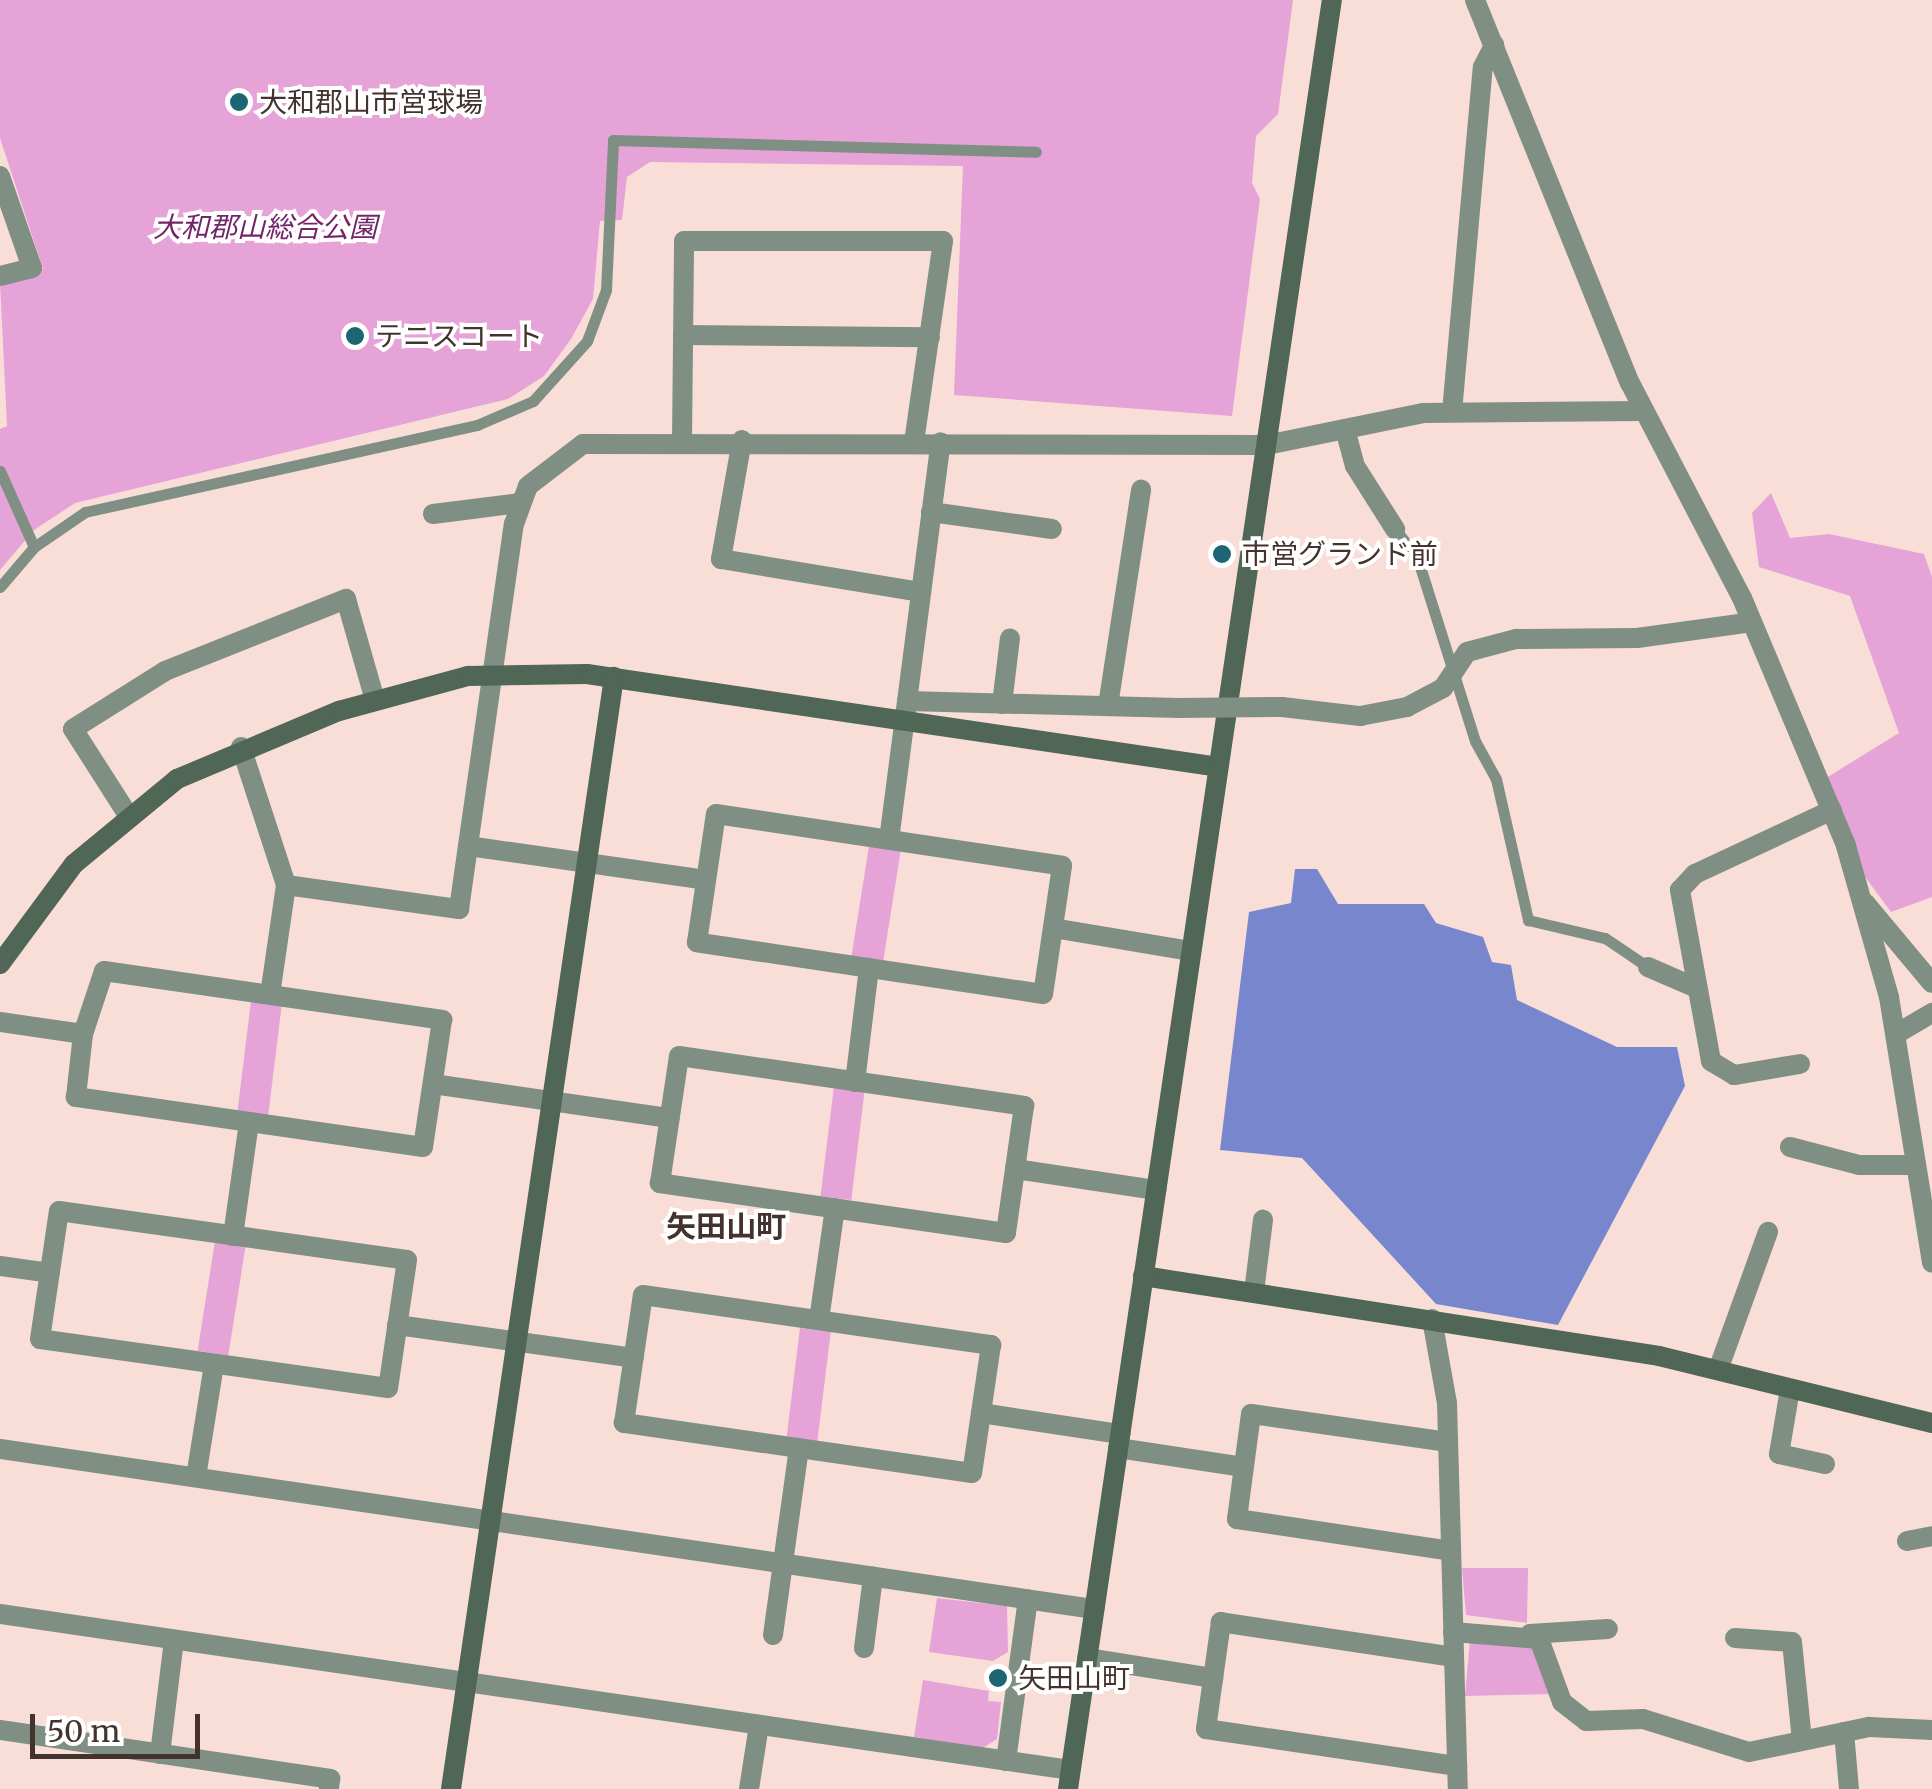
<!DOCTYPE html>
<meta charset="utf-8">
<style>
body{margin:0}
#map{position:relative;width:1932px;height:1789px;overflow:hidden;background:#f9ded7;font-family:Merriweather,"Noto Sans JP",serif}
div>[style]{position:absolute}
.green>*{inset:0;background:#e5a3d8;transform-origin:0 0}
.water>*{inset:0;background:#7887cd}
.lane>*{height:11px;margin:-5.5px;padding:0 5.5px;transform-origin:5.5px;border-radius:5.5px;background:#7f8f83}
.street>*{height:20px;margin:-10px;padding:0 10px;transform-origin:10px;border-radius:10px;background:#7f8f83}
.secondary>*{height:20px;margin:-10px;padding:0 10px;transform-origin:10px;border-radius:10px;background:#506656}
.street-bridge>*{height:20px;margin:-10px;padding:0 10px;transform-origin:10px;border-radius:10px;background:#7f8f83}
.dots>*{width:28px;height:28px;translate:-50% -50%;box-sizing:border-box;border:5px solid #fff;border-radius:50%}
span{translate:-50% -50%;white-space:nowrap;text-align:center;line-height:1.15;-webkit-text-stroke:8px #fff;paint-order:stroke}
.poi-label{font-size:28px;color:#43322d}
.left{translate:0 -50%;text-align:left}
.park-label{font-size:28px;color:#722568;font-style:italic}
.neighbourhood-label{font-size:30px;color:#43322d;font-weight:700}
.scale{position:absolute;left:30px;top:1714px;width:170px;height:45px;box-sizing:border-box;border:5px solid #43322d;border-top:0;padding-left:12px;font-size:30px;line-height:35px;white-space:nowrap;color:#43322d;-webkit-text-stroke:8px #fff;paint-order:stroke}
</style>
<div id="map">
<div class="green">
<i style="clip-path:polygon(0 0,1293px 0,1278px 114px,1256px 136px,1252px 183px,1260px 199px,1232px 416px,954px 395px,963px 166px,650px 162px,627px 177px,622px 220px,600px 221px,593px 299px,571px 339px,544px 376px,508px 399px,75px 503px,34px 530px,0 570px,0 429px,7px 426px,0 283px,43px 269px,0 138px)"></i>
<i style="clip-path:polygon(1771px 493px,1790px 538px,1829px 534px,1924px 554px,1932px 577px,1932px 897px,1891px 912px,1863px 874px,1826px 778px,1899px 733px,1850px 596px,1759px 567px,1752px 513px)"></i>
<i style="left:869px;top:846px;width:32px;height:112px;rotate:9deg"></i>
<i style="left:251px;top:1001px;width:31px;height:113px;rotate:7deg"></i>
<i style="left:834px;top:1086px;width:31px;height:111px;rotate:7deg"></i>
<i style="left:215px;top:1241px;width:31px;height:111px;rotate:9deg"></i>
<i style="left:800px;top:1328px;width:31px;height:111px;rotate:7deg"></i>
<i style="clip-path:polygon(1462px 1568px,1528px 1568px,1527px 1623px,1466px 1615px)"></i>
<i style="clip-path:polygon(937px 1598px,1007px 1606px,1008px 1652px,993px 1661px,929px 1652px)"></i>
<i style="clip-path:polygon(1470px 1640px,1531px 1643px,1552px 1694px,1465px 1696px)"></i>
<i style="clip-path:polygon(923px 1680px,989px 1691px,988px 1701px,1001px 1702px,997px 1739px,983px 1748px,914px 1737px)"></i>
</div>
<div class="water">
<i style="clip-path:polygon(1295px 869px,1317px 869px,1338px 904px,1424px 904px,1436px 923px,1483px 937px,1492px 962px,1511px 965px,1517px 1000px,1617px 1047px,1677px 1047px,1685px 1086px,1558px 1325px,1436px 1304px,1302px 1158px,1220px 1150px,1249px 912px,1291px 903px)"></i>
</div>
<div class="lane">
<i style="left:0;top:471px;width:83px;rotate:65.9deg"></i>
<i style="left:1395px;top:529px;width:36px;rotate:52deg"></i>
<i style="left:1417px;top:557px;width:193px;rotate:72.5deg"></i>
<i style="left:1475px;top:741px;width:43px;rotate:61.1deg"></i>
<i style="left:1496px;top:779px;width:145px;rotate:77.2deg"></i>
<i style="left:1528px;top:920px;width:79px;rotate:13.2deg"></i>
<i style="left:1605px;top:938px;width:52px;rotate:34deg"></i>
<i style="left:0;top:587px;width:52px;rotate:-49.6deg"></i>
<i style="left:34px;top:547px;width:62px;rotate:-34.5deg"></i>
<i style="left:85px;top:512px;width:402px;rotate:-12.5deg"></i>
<i style="left:477px;top:425px;width:61px;rotate:-23.2deg"></i>
<i style="left:533px;top:401px;width:81px;rotate:-48deg"></i>
<i style="left:587px;top:341px;width:54px;rotate:-69.6deg"></i>
<i style="left:606px;top:290px;width:150px;rotate:-87.3deg"></i>
<i style="left:613px;top:140px;width:423px;rotate:1.6deg"></i>
</div>
<div class="street">
<i style="left:1475px;top:0;width:413px;rotate:68deg"></i>
<i style="left:1630px;top:383px;width:242px;rotate:62.5deg"></i>
<i style="left:1742px;top:598px;width:269px;rotate:67.2deg"></i>
<i style="left:1846px;top:846px;width:157px;rotate:74.1deg"></i>
<i style="left:1889px;top:997px;width:269px;rotate:80.8deg"></i>
<i style="left:0;top:176px;width:97px;rotate:70.8deg"></i>
<i style="left:32px;top:268px;width:33px;rotate:166deg"></i>
<i style="left:683px;top:335px;width:247px;rotate:0.5deg"></i>
<i style="left:1452px;top:412px;width:346px;rotate:-84.9deg"></i>
<i style="left:1483px;top:67px;width:25px;rotate:-63deg"></i>
<i style="left:1345px;top:429px;width:38px;rotate:75deg"></i>
<i style="left:1355px;top:466px;width:75px;rotate:57.6deg"></i>
<i style="left:682px;top:440px;width:199px;rotate:-89.4deg"></i>
<i style="left:684px;top:241px;width:259px"></i>
<i style="left:943px;top:241px;width:203px;rotate:98.2deg"></i>
<i style="left:742px;top:440px;width:121px;rotate:100deg"></i>
<i style="left:721px;top:559px;width:203px;rotate:9.4deg"></i>
<i style="left:931px;top:512px;width:122px;rotate:8deg"></i>
<i style="left:433px;top:514px;width:88px;rotate:-7.2deg"></i>
<i style="left:907px;top:701px;width:272px;rotate:1.5deg"></i>
<i style="left:1002px;top:704px;width:66px;rotate:-83.1deg"></i>
<i style="left:1108px;top:706px;width:219px;rotate:-81.3deg"></i>
<i style="left:1282px;top:707px;width:79px;rotate:6.6deg"></i>
<i style="left:1360px;top:716px;width:48px;rotate:-10.8deg"></i>
<i style="left:1407px;top:707px;width:41px;rotate:-27.8deg"></i>
<i style="left:1443px;top:688px;width:43px;rotate:-56.3deg"></i>
<i style="left:1467px;top:652px;width:51px;rotate:-14.9deg"></i>
<i style="left:1516px;top:639px;width:121px;rotate:-0.5deg"></i>
<i style="left:1637px;top:638px;width:116px;rotate:-7.9deg"></i>
<i style="left:241px;top:747px;width:145px;rotate:71.9deg"></i>
<i style="left:286px;top:885px;width:111px;rotate:98.3deg"></i>
<i style="left:716px;top:814px;width:350px;rotate:8.5deg"></i>
<i style="left:1062px;top:866px;width:129px;rotate:98.4deg"></i>
<i style="left:1043px;top:994px;width:350px;rotate:-171.5deg"></i>
<i style="left:697px;top:942px;width:129px;rotate:-81.6deg"></i>
<i style="left:128px;top:815px;width:102px;rotate:-122.6deg"></i>
<i style="left:73px;top:729px;width:109px;rotate:-32.2deg"></i>
<i style="left:165px;top:671px;width:195px;rotate:-21.7deg"></i>
<i style="left:346px;top:599px;width:105px;rotate:74deg"></i>
<i style="left:889px;top:840px;width:401px;rotate:-82.6deg"></i>
<i style="left:468px;top:846px;width:240px;rotate:8.1deg"></i>
<i style="left:286px;top:885px;width:175px;rotate:7.9deg"></i>
<i style="left:459px;top:909px;width:389px;rotate:-81.9deg"></i>
<i style="left:514px;top:524px;width:40px;rotate:-69.8deg"></i>
<i style="left:528px;top:486px;width:69px;rotate:-37.4deg"></i>
<i style="left:583px;top:444px;width:683px;rotate:0.08deg"></i>
<i style="left:1266px;top:445px;width:160px;rotate:-11.5deg"></i>
<i style="left:1423px;top:413px;width:220px;rotate:-0.5deg"></i>
<i style="left:1865px;top:903px;width:104px;rotate:50.1deg"></i>
<i style="left:1053px;top:928px;width:140px;rotate:9.5deg"></i>
<i style="left:1648px;top:967px;width:48px;rotate:23.4deg"></i>
<i style="left:104px;top:971px;width:342px;rotate:8.2deg"></i>
<i style="left:442px;top:1020px;width:128px;rotate:98.5deg"></i>
<i style="left:423px;top:1147px;width:351px;rotate:-171.8deg"></i>
<i style="left:76px;top:1097px;width:63px;rotate:-83.7deg"></i>
<i style="left:83px;top:1034px;width:66px;rotate:-71.6deg"></i>
<i style="left:0;top:1022px;width:84px;rotate:8.2deg"></i>
<i style="left:1896px;top:1034px;width:42px;rotate:-30.3deg"></i>
<i style="left:679px;top:1056px;width:349px;rotate:8.2deg"></i>
<i style="left:1024px;top:1106px;width:128px;rotate:98.1deg"></i>
<i style="left:1006px;top:1233px;width:350px;rotate:-171.8deg"></i>
<i style="left:660px;top:1183px;width:128px;rotate:-81.5deg"></i>
<i style="left:1800px;top:1064px;width:67px;rotate:170.5deg"></i>
<i style="left:1734px;top:1075px;width:27px;rotate:-149deg"></i>
<i style="left:1711px;top:1061px;width:174px;rotate:-100.3deg"></i>
<i style="left:1680px;top:890px;width:22px;rotate:-47deg"></i>
<i style="left:1695px;top:874px;width:151px;rotate:-25deg"></i>
<i style="left:855px;top:1082px;width:115px;rotate:-83deg"></i>
<i style="left:433px;top:1084px;width:239px;rotate:8.2deg"></i>
<i style="left:1790px;top:1147px;width:71px;rotate:14.6deg"></i>
<i style="left:1859px;top:1165px;width:56px"></i>
<i style="left:1015px;top:1169px;width:143px;rotate:8.5deg"></i>
<i style="left:59px;top:1211px;width:351px;rotate:8deg"></i>
<i style="left:407px;top:1260px;width:129px;rotate:98.4deg"></i>
<i style="left:388px;top:1388px;width:351px;rotate:-172deg"></i>
<i style="left:40px;top:1339px;width:129px;rotate:-81.6deg"></i>
<i style="left:233px;top:1236px;width:115px;rotate:-82deg"></i>
<i style="left:0;top:1266px;width:50px;rotate:8deg"></i>
<i style="left:1254px;top:1292px;width:73px;rotate:-82.9deg"></i>
<i style="left:643px;top:1295px;width:352px;rotate:8.2deg"></i>
<i style="left:991px;top:1345px;width:129px;rotate:98.4deg"></i>
<i style="left:972px;top:1473px;width:352px;rotate:-171.8deg"></i>
<i style="left:624px;top:1423px;width:129px;rotate:-81.6deg"></i>
<i style="left:1432px;top:1319px;width:85px;rotate:79.9deg"></i>
<i style="left:1447px;top:1403px;width:386px;rotate:88.4deg"></i>
<i style="left:819px;top:1320px;width:113px;rotate:-81.9deg"></i>
<i style="left:397px;top:1325px;width:239px;rotate:7.9deg"></i>
<i style="left:1718px;top:1370px;width:147px;rotate:-70.1deg"></i>
<i style="left:1790px;top:1389px;width:66px;rotate:99.6deg"></i>
<i style="left:1779px;top:1454px;width:47px;rotate:12.3deg"></i>
<i style="left:981px;top:1413px;width:141px;rotate:8.6deg"></i>
<i style="left:1448px;top:1442px;width:199px;rotate:-171.9deg"></i>
<i style="left:1251px;top:1414px;width:106px;rotate:97.6deg"></i>
<i style="left:1237px;top:1519px;width:216px;rotate:8.5deg"></i>
<i style="left:1118px;top:1448px;width:127px;rotate:8.6deg"></i>
<i style="left:0;top:1449px;width:1106px;rotate:8.32deg"></i>
<i style="left:196px;top:1477px;width:114px;rotate:-80.9deg"></i>
<i style="left:1907px;top:1541px;width:25px;rotate:-11deg"></i>
<i style="left:0;top:1614px;width:1081px;rotate:8.29deg"></i>
<i style="left:1453px;top:1632px;width:86px;rotate:4.7deg"></i>
<i style="left:1539px;top:1639px;width:67px;rotate:69.9deg"></i>
<i style="left:1562px;top:1702px;width:31px;rotate:38deg"></i>
<i style="left:1586px;top:1721px;width:57px;rotate:-2deg"></i>
<i style="left:1643px;top:1719px;width:111px;rotate:17.3deg"></i>
<i style="left:1749px;top:1752px;width:123px;rotate:-11.8deg"></i>
<i style="left:1869px;top:1727px;width:63px;rotate:2.7deg"></i>
<i style="left:1530px;top:1634px;width:78px;rotate:-3.7deg"></i>
<i style="left:773px;top:1635px;width:189px;rotate:-82.1deg"></i>
<i style="left:1735px;top:1638px;width:57px;rotate:4deg"></i>
<i style="left:1792px;top:1642px;width:99px;rotate:84.2deg"></i>
<i style="left:864px;top:1648px;width:72px;rotate:-82.8deg"></i>
<i style="left:1454px;top:1657px;width:236px;rotate:-171.5deg"></i>
<i style="left:1221px;top:1622px;width:108px;rotate:98deg"></i>
<i style="left:1206px;top:1729px;width:254px;rotate:8.4deg"></i>
<i style="left:1087px;top:1658px;width:128px;rotate:9deg"></i>
<i style="left:0;top:1730px;width:334px;rotate:8.4deg"></i>
<i style="left:330px;top:1779px;width:10px;rotate:96deg"></i>
<i style="left:1844px;top:1732px;width:57px;rotate:85deg"></i>
<i style="left:160px;top:1754px;width:115px;rotate:-83deg"></i>
<i style="left:1006px;top:1761px;width:163px;rotate:-82.3deg"></i>
<i style="left:749px;top:1789px;width:65px;rotate:-81.1deg"></i>
</div>
<div class="secondary">
<i style="left:0;top:964px;width:124px;rotate:-53.5deg"></i>
<i style="left:74px;top:864px;width:134px;rotate:-39.5deg"></i>
<i style="left:177px;top:779px;width:176px;rotate:-22.8deg"></i>
<i style="left:339px;top:711px;width:134px;rotate:-15.2deg"></i>
<i style="left:468px;top:676px;width:119px;rotate:-1deg"></i>
<i style="left:587px;top:674px;width:638px;rotate:8.38deg"></i>
<i style="left:1143px;top:1276px;width:522px;rotate:8.81deg"></i>
<i style="left:1659px;top:1356px;width:281px;rotate:13.8deg"></i>
<i style="left:451px;top:1789px;width:1124px;rotate:-81.66deg"></i>
<i style="left:1068px;top:1789px;width:1808px;rotate:-81.61deg"></i>
</div>
<div class="street-bridge">
<i style="left:1179px;top:708px;width:103px;rotate:-0.6deg"></i>
</div>
<div class="dots">
<i style="left:239px;top:102px;background:#1d6573"></i>
<i style="left:355px;top:336px;background:#1d6573"></i>
<i style="left:1222px;top:554px;background:#1d6573"></i>
<i style="left:998px;top:1678px;background:#1d6573"></i>
</div>
<div class="poi-label">
<span class="left" style="left:259px;top:102px">大和郡山市営球場</span>
<span class="left" style="left:375px;top:336px">テニスコート</span>
<span class="left" style="left:1242px;top:554px">市営グランド前</span>
<span class="left" style="left:1018px;top:1678px">矢田山町</span>
</div>
<div class="park-label">
<span style="left:265px;top:227px">大和郡山総合公園</span>
</div>
<div class="neighbourhood-label">
<span style="left:726px;top:1226px">矢田山町</span>
</div>
<div class="scale">50 m</div>
</div>
